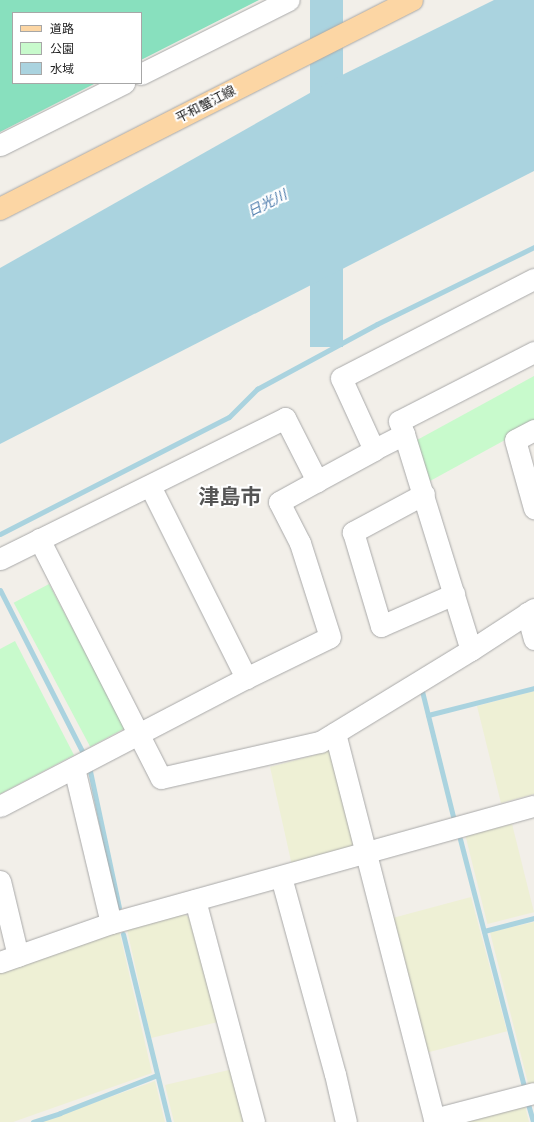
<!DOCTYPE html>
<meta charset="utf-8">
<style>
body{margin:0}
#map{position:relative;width:534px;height:1122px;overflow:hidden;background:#f2efe9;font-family:"Archivo Narrow","Noto Sans JP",sans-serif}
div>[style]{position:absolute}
.farmland>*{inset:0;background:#eef0d5;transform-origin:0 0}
.park>*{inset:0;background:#c8facc;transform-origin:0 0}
.pitch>*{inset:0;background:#88e0be}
.water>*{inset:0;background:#aad3df;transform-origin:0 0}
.stream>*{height:5px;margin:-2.5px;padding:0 2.5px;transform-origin:2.5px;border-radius:2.5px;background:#aad3df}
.roads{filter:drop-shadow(0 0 1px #a9a9a9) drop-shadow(0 0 1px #a9a9a9)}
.minor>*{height:21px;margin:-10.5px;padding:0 10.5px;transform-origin:10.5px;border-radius:10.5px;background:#fff}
.major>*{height:22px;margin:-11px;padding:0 11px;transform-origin:11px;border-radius:11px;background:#fcd6a4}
span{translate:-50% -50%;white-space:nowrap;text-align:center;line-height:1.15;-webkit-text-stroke:4px #fff;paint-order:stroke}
.street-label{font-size:13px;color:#222}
.water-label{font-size:14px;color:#4a7aab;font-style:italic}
.town-label{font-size:21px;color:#555;font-weight:700}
.legend{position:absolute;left:12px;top:12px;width:130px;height:72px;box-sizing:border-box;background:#fff;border:1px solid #a7a7a7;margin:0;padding:5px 7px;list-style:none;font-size:12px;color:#222}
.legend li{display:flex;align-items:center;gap:8px;height:20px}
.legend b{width:20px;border:1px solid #a7a7a7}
</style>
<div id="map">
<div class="farmland">
<i style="clip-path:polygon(534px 691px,534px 794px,501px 803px,477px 706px)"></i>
<i style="clip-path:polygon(329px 748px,361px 844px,293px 870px,270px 767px,315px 755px)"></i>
<i style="left:512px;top:824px;width:91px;height:48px;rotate:76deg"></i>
<i style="left:471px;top:897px;width:139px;height:83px;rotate:75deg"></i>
<i style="clip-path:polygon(183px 914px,191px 918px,218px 1022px,151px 1038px,127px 929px)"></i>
<i style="clip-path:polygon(534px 922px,534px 1086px,529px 1087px,490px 932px)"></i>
<i style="clip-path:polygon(119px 930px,152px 1073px,13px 1122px,0 1122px,0 972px)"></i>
<i style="clip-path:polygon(233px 1069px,246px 1122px,174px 1122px,165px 1085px)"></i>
<i style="clip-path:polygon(155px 1081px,165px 1122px,40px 1122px)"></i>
<i style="clip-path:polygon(524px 1102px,529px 1122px,451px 1122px)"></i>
</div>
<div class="park">
<i style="clip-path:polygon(534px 376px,534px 424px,430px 481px,417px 440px)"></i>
<i style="left:49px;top:584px;width:163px;height:40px;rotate:62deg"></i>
<i style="clip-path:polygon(15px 641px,74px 755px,0 794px,0 649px)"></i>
</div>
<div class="pitch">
<i style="clip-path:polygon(0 0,259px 0,141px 60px,141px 13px,13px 13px,13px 83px,96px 83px,0 132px)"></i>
</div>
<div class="water">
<i style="left:310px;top:0;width:33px;height:347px"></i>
<i style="clip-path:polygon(494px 0,534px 0,534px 171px,0 444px,0 268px,340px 76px)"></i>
</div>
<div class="stream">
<i style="left:0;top:534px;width:257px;rotate:-27.1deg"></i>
<i style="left:229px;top:417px;width:40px;rotate:-45deg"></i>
<i style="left:257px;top:389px;width:136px;rotate:-28.4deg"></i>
<i style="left:377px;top:324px;width:175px;rotate:-26.1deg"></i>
<i style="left:0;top:590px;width:181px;rotate:63deg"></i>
<i style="left:421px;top:687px;width:133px;rotate:76.1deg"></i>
<i style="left:428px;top:715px;width:109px;rotate:-14.3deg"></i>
<i style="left:90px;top:771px;width:139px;rotate:78deg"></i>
<i style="left:460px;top:839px;width:255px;rotate:75.5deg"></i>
<i style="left:484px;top:931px;width:52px;rotate:-14.6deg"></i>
<i style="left:123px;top:934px;width:194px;rotate:76.3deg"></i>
<i style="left:528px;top:1104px;width:19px;rotate:74deg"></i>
<i style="left:33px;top:1122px;width:28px;rotate:-18deg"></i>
<i style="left:60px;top:1113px;width:104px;rotate:-21.4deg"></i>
</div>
<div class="roads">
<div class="minor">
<i style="left:141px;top:74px;width:165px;rotate:-26.6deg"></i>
<i style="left:0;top:145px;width:139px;rotate:-26.6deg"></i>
<i style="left:534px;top:430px;width:21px;rotate:152deg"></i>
<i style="left:515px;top:440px;width:71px;rotate:74.4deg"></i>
<i style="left:404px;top:434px;width:226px;rotate:72.8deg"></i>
<i style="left:373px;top:450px;width:35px;rotate:-27deg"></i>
<i style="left:404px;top:434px;width:14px;rotate:-111deg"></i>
<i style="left:399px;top:421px;width:152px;rotate:-27.1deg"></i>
<i style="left:150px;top:486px;width:215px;rotate:63.4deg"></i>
<i style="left:424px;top:494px;width:81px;rotate:151.8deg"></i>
<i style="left:353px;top:532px;width:98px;rotate:73.4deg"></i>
<i style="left:381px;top:626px;width:80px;rotate:-23.7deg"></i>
<i style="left:39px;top:539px;width:268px;rotate:63deg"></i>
<i style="left:161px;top:778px;width:163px;rotate:-12.8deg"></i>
<i style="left:320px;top:742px;width:177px;rotate:-31.4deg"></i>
<i style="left:471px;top:650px;width:75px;rotate:-33.1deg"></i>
<i style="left:0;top:559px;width:318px;rotate:-26.3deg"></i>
<i style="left:285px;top:418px;width:71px;rotate:63.1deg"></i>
<i style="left:317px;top:481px;width:65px;rotate:-28.5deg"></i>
<i style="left:374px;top:450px;width:79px;rotate:-114.6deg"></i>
<i style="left:341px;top:378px;width:217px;rotate:-27.2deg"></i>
<i style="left:527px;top:613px;width:27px;rotate:75deg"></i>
<i style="left:335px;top:733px;width:402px;rotate:75.6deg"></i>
<i style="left:74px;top:768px;width:159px;rotate:76.6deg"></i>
<i style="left:0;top:806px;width:277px;rotate:-27.5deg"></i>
<i style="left:246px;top:678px;width:93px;rotate:-26deg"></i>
<i style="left:330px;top:637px;width:99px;rotate:-107.7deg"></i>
<i style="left:300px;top:543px;width:46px;rotate:-117.1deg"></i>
<i style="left:279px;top:502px;width:43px;rotate:-28.9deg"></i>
<i style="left:281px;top:877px;width:204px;rotate:74.7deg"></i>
<i style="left:335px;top:1074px;width:49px;rotate:77.1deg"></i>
<i style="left:0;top:881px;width:77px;rotate:76.5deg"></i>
<i style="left:195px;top:900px;width:230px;rotate:75.1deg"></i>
<i style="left:0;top:962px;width:118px;rotate:-19.4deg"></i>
<i style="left:111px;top:923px;width:439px;rotate:-15.5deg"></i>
<i style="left:434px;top:1119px;width:103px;rotate:-14.6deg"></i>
</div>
<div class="major">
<i style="left:0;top:209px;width:462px;rotate:-26.9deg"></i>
</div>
</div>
<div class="street-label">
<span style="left:206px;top:105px;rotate:-27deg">平和蟹江線</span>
</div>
<div class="water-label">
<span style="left:267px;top:203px;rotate:-27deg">日光川</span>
</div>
<div class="town-label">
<span style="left:230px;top:497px">津島市</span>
</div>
<ul class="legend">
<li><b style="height:5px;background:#fcd6a4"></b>道路</li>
<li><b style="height:11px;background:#c8facc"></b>公園</li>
<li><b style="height:11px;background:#aad3df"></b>水域</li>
</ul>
</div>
